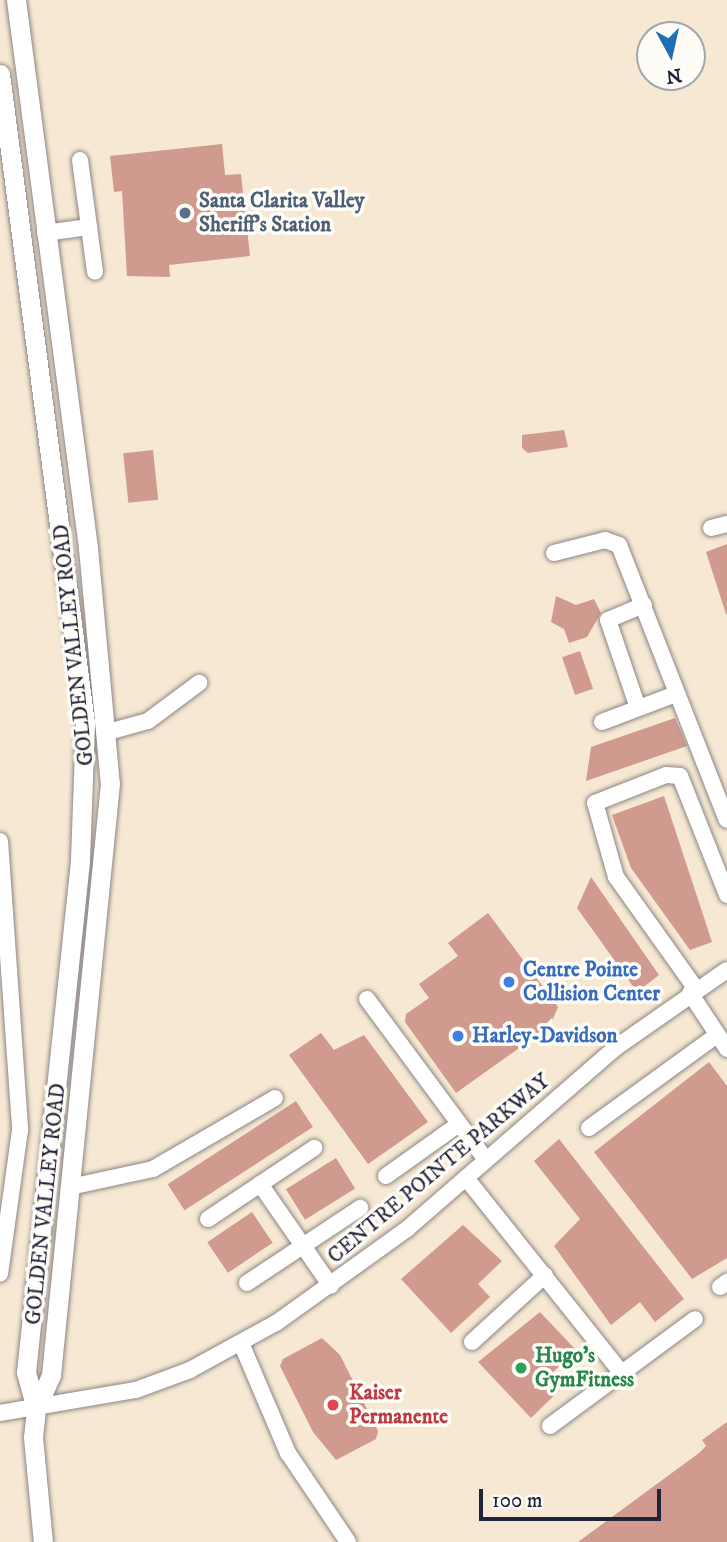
<!DOCTYPE html>
<meta charset="utf-8">
<style>
body{margin:0}
#map{position:relative;width:727px;height:1542px;overflow:hidden;background:#f6e8d2;font-family:"IM FELL DW Pica",serif}
div>[style]{position:absolute}
.building>*{inset:0;background:#d09a8e;transform-origin:0 0}
.roads{filter:drop-shadow(0 0 2px #8c8586) drop-shadow(0 0 2px #8c8586)}
.minor>*{height:16px;margin:-8px;padding:0 8px;transform-origin:8px;border-radius:8px;background:#fff}
.major>*{height:19px;margin:-9.5px;padding:0 9.5px;transform-origin:9.5px;border-radius:9.5px;background:#fff}
.dots>*{width:19px;height:19px;translate:-50% -50%;box-sizing:border-box;border:4px solid #fdfcf7;border-radius:50%}
span{translate:-50% -50%;white-space:nowrap;text-align:center;line-height:1.15;-webkit-text-stroke:7px #fdfcf7;paint-order:stroke}
.service-label{font-size:21px;color:#4e5e75;font-weight:700}
.left{translate:0 -50%;text-align:left}
.street-label{font-size:21px;color:#22223b}
.shop-label{font-size:21px;color:#366cbe;font-weight:700}
.leisure-label{font-size:21px;color:#27864d;font-weight:700}
.health-label{font-size:21px;color:#be3a42;font-weight:700}
.north{position:absolute;left:636px;top:21px;width:70px;height:70px;box-sizing:border-box;background:#fdfcf7;border:2px solid #a5a5ac;border-radius:50%;rotate:172deg;font-size:19px;font-weight:700;line-height:28px;text-align:center;color:#22223b}
.north::after{content:'';display:block;margin:auto;width:24px;height:32px;background:#1f6fb2;clip-path:polygon(50% 0,100% 100%,50% 72%,0 100%)}
.scale{position:absolute;left:479px;top:1489px;width:182px;height:32px;box-sizing:border-box;border:4px solid #22223b;border-top:0;padding-left:9px;font-size:21px;line-height:24px;white-space:nowrap;color:#22223b;-webkit-text-stroke:5px #fdfcf7;paint-order:stroke}
</style>
<div id="map">
<div class="building">
<i style="clip-path:polygon(222px 144px,225px 175px,241px 174px,250px 256px,169px 265px,170px 277px,127px 276px,122px 191px,114px 192px,110px 156px)"></i>
<i style="clip-path:polygon(564px 430px,568px 447px,528px 453px,522px 448px,522px 435px)"></i>
<i style="left:153px;top:450px;width:50px;height:30px;rotate:84deg"></i>
<i style="clip-path:polygon(727px 544px,727px 614px,726px 614px,706px 552px)"></i>
<i style="clip-path:polygon(556px 596px,576px 605px,594px 599px,601px 613px,587px 637px,569px 643px,564px 629px,551px 622px)"></i>
<i style="left:580px;top:651px;width:40px;height:19px;rotate:71deg"></i>
<i style="clip-path:polygon(675px 718px,687px 746px,586px 781px,591px 747px)"></i>
<i style="clip-path:polygon(664px 796px,712px 942px,690px 950px,631px 868px,612px 815px)"></i>
<i style="clip-path:polygon(591px 877px,659px 975px,637px 992px,577px 908px)"></i>
<i style="clip-path:polygon(488px 913px,558px 1007px,550px 1026px,456px 1093px,405px 1022px,406px 1014px,429px 998px,419px 984px,458px 956px,448px 943px)"></i>
<i style="clip-path:polygon(321px 1033px,334px 1050px,364px 1035px,428px 1122px,368px 1164px,289px 1055px)"></i>
<i style="clip-path:polygon(709px 1062px,727px 1086px,727px 1258px,692px 1279px,594px 1152px)"></i>
<i style="left:296px;top:1101px;width:31px;height:153px;rotate:57deg"></i>
<i style="clip-path:polygon(559px 1139px,684px 1299px,655px 1322px,640px 1302px,611px 1325px,554px 1246px,580px 1219px,534px 1161px)"></i>
<i style="left:336px;top:1158px;width:36px;height:59px;rotate:58deg"></i>
<i style="left:252px;top:1212px;width:37px;height:54px;rotate:56deg"></i>
<i style="clip-path:polygon(463px 1225px,502px 1261px,478px 1284px,490px 1297px,451px 1333px,401px 1279px)"></i>
<i style="clip-path:polygon(540px 1312px,576px 1350px,552px 1373px,564px 1386px,531px 1418px,478px 1362px)"></i>
<i style="clip-path:polygon(322px 1338px,340px 1355px,378px 1431px,376px 1439px,336px 1460px,313px 1432px,280px 1366px,283px 1359px)"></i>
<i style="clip-path:polygon(727px 1422px,727px 1542px,578px 1542px,699px 1453px,706px 1446px,702px 1440px)"></i>
</div>
<div class="roads">
<div class="minor">
<i style="left:80px;top:160px;width:68px;rotate:82.3deg"></i>
<i style="left:45px;top:233px;width:44px;rotate:-7.8deg"></i>
<i style="left:89px;top:227px;width:45px;rotate:82.4deg"></i>
<i style="left:711px;top:528px;width:16px;rotate:-14deg"></i>
<i style="left:554px;top:553px;width:53px;rotate:-14.3deg"></i>
<i style="left:605px;top:540px;width:15px;rotate:20deg"></i>
<i style="left:619px;top:545px;width:295px;rotate:68.6deg"></i>
<i style="left:638px;top:708px;width:93px;rotate:-108.8deg"></i>
<i style="left:608px;top:620px;width:39px;rotate:-23deg"></i>
<i style="left:602px;top:722px;width:79px;rotate:-20.7deg"></i>
<i style="left:108px;top:732px;width:41px;rotate:-15.4deg"></i>
<i style="left:148px;top:721px;width:64px;rotate:-36.7deg"></i>
<i style="left:0;top:841px;width:290px;rotate:86deg"></i>
<i style="left:20px;top:1130px;width:145px;rotate:97.9deg"></i>
<i style="left:696px;top:989px;width:138px;rotate:-125.5deg"></i>
<i style="left:616px;top:877px;width:77px;rotate:-105.8deg"></i>
<i style="left:595px;top:803px;width:76px;rotate:-21.5deg"></i>
<i style="left:666px;top:775px;width:14px;rotate:4deg"></i>
<i style="left:680px;top:776px;width:128px;rotate:68.4deg"></i>
<i style="left:690px;top:993px;width:67px;rotate:56.5deg"></i>
<i style="left:367px;top:999px;width:200px;rotate:53.5deg"></i>
<i style="left:589px;top:1128px;width:158px;rotate:-36deg"></i>
<i style="left:386px;top:1176px;width:90px;rotate:-35.5deg"></i>
<i style="left:466px;top:1178px;width:246px;rotate:51.4deg"></i>
<i style="left:260px;top:1184px;width:124px;rotate:55.2deg"></i>
<i style="left:70px;top:1187px;width:85px;rotate:-12.2deg"></i>
<i style="left:153px;top:1169px;width:141px;rotate:-30.2deg"></i>
<i style="left:208px;top:1219px;width:128px;rotate:-33.8deg"></i>
<i style="left:247px;top:1283px;width:136px;rotate:-33.6deg"></i>
<i style="left:720px;top:1287px;width:9px;rotate:-36deg"></i>
<i style="left:472px;top:1342px;width:99px;rotate:-42.5deg"></i>
<i style="left:241px;top:1343px;width:120px;rotate:66.9deg"></i>
<i style="left:288px;top:1453px;width:107px;rotate:56deg"></i>
<i style="left:0;top:1413px;width:138px;rotate:-9.6deg"></i>
<i style="left:136px;top:1390px;width:58px;rotate:-20.3deg"></i>
<i style="left:190px;top:1370px;width:98px;rotate:-28.7deg"></i>
<i style="left:276px;top:1323px;width:161px;rotate:-35.7deg"></i>
<i style="left:407px;top:1229px;width:276px;rotate:-41deg"></i>
<i style="left:615px;top:1048px;width:136px;rotate:-34.9deg"></i>
<i style="left:550px;top:1426px;width:180px;rotate:-36.4deg"></i>
</div>
<div class="major">
<i style="left:16px;top:0;width:553px;rotate:82.51deg"></i>
<i style="left:88px;top:548px;width:236px;rotate:84.7deg"></i>
<i style="left:110px;top:783px;width:595px;rotate:95.69deg"></i>
<i style="left:51px;top:1375px;width:37px;rotate:114deg"></i>
<i style="left:36px;top:1409px;width:28px;rotate:96deg"></i>
<i style="left:33px;top:1437px;width:105px;rotate:84.6deg"></i>
<i style="left:0;top:74px;width:655px;rotate:82.54deg"></i>
<i style="left:85px;top:723px;width:138px;rotate:92.1deg"></i>
<i style="left:80px;top:861px;width:514px;rotate:96.03deg"></i>
<i style="left:26px;top:1372px;width:38px;rotate:75deg"></i>
</div>
</div>
<div class="dots">
<i style="left:185px;top:213px;background:#5c6f8a"></i>
<i style="left:509px;top:982px;background:#3f7fe0"></i>
<i style="left:458px;top:1036px;background:#3f7fe0"></i>
<i style="left:521px;top:1368px;background:#2e9e5b"></i>
<i style="left:333px;top:1405px;background:#e0444e"></i>
</div>
<div class="service-label">
<span class="left" style="left:199px;top:213px">Santa Clarita Valley<br>Sheriff’s Station</span>
</div>
<div class="street-label">
<span style="left:74px;top:645px;rotate:-96deg">GOLDEN VALLEY ROAD</span>
<span style="left:439px;top:1169px;rotate:-40deg">CENTRE POINTE PARKWAY</span>
<span style="left:46px;top:1204px;rotate:-84deg">GOLDEN VALLEY ROAD</span>
</div>
<div class="shop-label">
<span class="left" style="left:523px;top:982px">Centre Pointe<br>Collision Center</span>
<span class="left" style="left:472px;top:1036px">Harley-Davidson</span>
</div>
<div class="leisure-label">
<span class="left" style="left:535px;top:1368px">Hugo's<br>GymFitness</span>
</div>
<div class="health-label">
<span class="left" style="left:349px;top:1405px">Kaiser<br>Permanente</span>
</div>
<div class="north">N</div>
<div class="scale">100 m</div>
</div>
